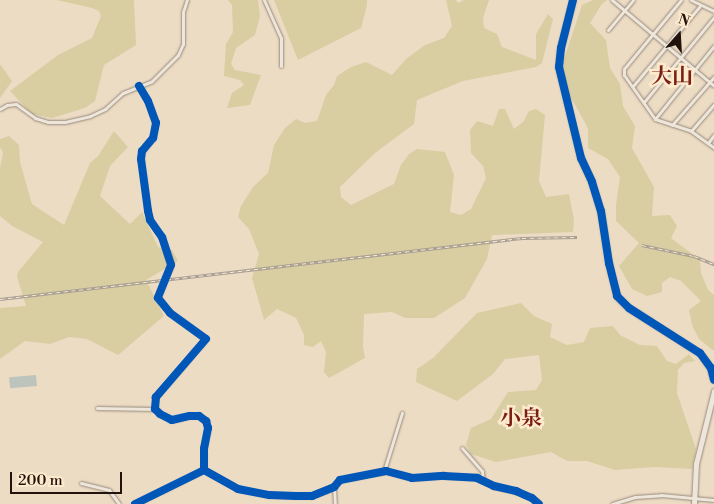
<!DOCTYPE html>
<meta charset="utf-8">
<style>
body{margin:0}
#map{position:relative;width:714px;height:504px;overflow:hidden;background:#eddcc4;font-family:"Libre Bodoni","Noto Serif JP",serif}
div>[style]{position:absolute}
.green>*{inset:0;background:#d9cda2}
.water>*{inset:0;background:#bcc4bd;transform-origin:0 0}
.roads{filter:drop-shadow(0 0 1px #968a7c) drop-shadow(0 0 1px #968a7c)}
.minor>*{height:3px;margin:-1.5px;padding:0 1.5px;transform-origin:1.5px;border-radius:1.5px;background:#eee6da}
.tertiary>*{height:4.5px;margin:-2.25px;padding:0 2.25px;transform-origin:2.25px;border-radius:2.25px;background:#eee6da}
.rail>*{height:3px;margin-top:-1.5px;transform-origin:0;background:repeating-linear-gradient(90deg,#feebce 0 4px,#a69e94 0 8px);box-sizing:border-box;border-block:1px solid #a69e94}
.cycleway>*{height:8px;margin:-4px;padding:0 4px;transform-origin:4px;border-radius:4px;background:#0057b8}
span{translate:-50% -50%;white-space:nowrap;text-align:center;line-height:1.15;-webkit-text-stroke:5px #feebce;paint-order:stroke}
.quarter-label{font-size:21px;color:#7a1f14;font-weight:700}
.north{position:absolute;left:654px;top:10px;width:50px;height:50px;-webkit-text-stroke:4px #feebce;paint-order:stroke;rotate:19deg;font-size:14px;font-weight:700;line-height:20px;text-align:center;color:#22120c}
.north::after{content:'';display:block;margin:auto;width:18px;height:22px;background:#22120c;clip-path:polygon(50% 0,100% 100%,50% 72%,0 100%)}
.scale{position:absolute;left:10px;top:472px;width:112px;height:22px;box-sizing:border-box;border:2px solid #22120c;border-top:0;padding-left:6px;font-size:15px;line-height:18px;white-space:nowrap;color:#22120c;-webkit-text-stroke:4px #feebce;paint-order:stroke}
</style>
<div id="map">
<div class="green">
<i style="clip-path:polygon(57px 0,134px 0,136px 45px,104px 65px,95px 101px,85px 108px,52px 118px,32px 114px,10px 91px,58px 55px,92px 38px,101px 16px,99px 11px,92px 8px)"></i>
<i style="clip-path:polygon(228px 0,258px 0,260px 16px,255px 35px,236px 48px,231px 64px,235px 70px,261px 75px,250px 105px,227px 108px,232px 93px,244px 85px,240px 80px,224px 76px,226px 44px,233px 32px,232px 5px)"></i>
<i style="clip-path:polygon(274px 0,367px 0,367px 5px,361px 28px,298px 60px)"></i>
<i style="clip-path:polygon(446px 0,456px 0,458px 3px,464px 0,489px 0,483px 18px,484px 28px,497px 34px,502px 47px,536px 60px,536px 34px,548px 14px,553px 19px,542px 63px,536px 67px,463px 81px,417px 100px,414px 124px,375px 153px,340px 187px,341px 197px,351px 205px,394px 184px,401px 165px,409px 154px,417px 149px,445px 152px,454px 175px,450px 212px,461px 215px,471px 209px,486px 178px,483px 166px,471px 153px,470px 130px,477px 121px,493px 126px,499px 109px,505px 109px,514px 129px,523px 122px,529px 111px,536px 109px,545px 115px,539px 181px,546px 197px,569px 194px,574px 220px,573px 232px,492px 235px,487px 259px,465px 298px,434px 318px,405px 318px,392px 312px,364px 314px,363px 346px,365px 358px,329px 378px,324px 372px,326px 352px,321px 341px,313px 347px,304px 345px,304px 335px,296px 318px,277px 309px,264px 320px,252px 278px,259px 254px,249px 229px,238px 217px,241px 206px,253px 187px,268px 173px,274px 145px,285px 128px,296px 119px,305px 123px,317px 121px,326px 95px,334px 85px,337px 76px,351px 67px,366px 62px,392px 75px,406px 59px,425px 45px,444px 38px,452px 26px)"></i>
<i style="clip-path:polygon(593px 0,607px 0,602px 4px,590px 23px,606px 40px,610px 68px,620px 84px,623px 106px,635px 126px,632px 148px,654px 187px,652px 216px,670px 215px,677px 226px,671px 238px,700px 260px,701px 273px,708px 290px,714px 295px,714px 351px,699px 339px,692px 325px,689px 310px,701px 301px,681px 281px,670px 277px,662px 283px,662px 292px,647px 296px,632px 289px,619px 266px,639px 243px,616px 221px,616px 205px,620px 177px,608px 159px,588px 148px,588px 128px,569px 94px,562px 65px,582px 5px)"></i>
<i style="clip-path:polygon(0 64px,12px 81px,0 98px)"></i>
<i style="clip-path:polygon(114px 131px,128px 147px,110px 166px,100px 196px,130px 224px,142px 212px,158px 247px,172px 250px,178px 261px,146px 280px,164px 316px,118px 355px,87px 339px,69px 337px,50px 344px,25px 341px,0 359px,0 308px,26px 306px,17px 277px,18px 272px,43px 242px,12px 226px,0 216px,0 168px,3px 153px,0 147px,0 139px,9px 136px,19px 145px,20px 162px,32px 204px,64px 225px,90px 163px,98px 156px)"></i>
<i style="clip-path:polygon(521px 303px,534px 316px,552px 324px,550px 337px,567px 345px,584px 342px,590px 328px,613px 326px,620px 335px,640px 345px,657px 346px,667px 361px,676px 364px,689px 354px,695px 361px,684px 363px,678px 370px,677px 393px,696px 449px,692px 469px,654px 467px,615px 470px,587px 461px,567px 461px,551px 452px,496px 462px,471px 454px,466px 445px,471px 428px,491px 419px,508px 392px,536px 390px,542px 380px,539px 355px,505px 359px,493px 374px,457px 401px,416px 382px,417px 369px,433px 358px,477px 313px)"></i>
</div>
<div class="water">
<i style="left:36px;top:375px;width:11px;height:27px;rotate:85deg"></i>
</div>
<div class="roads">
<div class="minor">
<i style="left:264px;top:0;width:42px;rotate:65.9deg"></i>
<i style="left:281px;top:38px;width:28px;rotate:90deg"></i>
<i style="left:612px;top:0;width:133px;rotate:40.1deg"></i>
<i style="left:681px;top:0;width:89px;rotate:129.6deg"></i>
<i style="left:624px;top:69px;width:6px;rotate:90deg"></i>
<i style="left:624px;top:75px;width:54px;rotate:54.8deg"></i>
<i style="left:655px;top:119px;width:38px;rotate:18deg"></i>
<i style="left:691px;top:131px;width:29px;rotate:36deg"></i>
<i style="left:691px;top:0;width:25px;rotate:26deg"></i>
<i style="left:608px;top:30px;width:39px;rotate:-50deg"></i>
<i style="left:139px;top:86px;width:17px;rotate:59deg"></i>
<i style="left:148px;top:101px;width:23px;rotate:70deg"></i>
<i style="left:156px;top:123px;width:15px;rotate:101deg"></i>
<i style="left:153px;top:138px;width:17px;rotate:130deg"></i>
<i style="left:142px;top:151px;width:8px;rotate:97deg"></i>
<i style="left:141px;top:159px;width:52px;rotate:82.3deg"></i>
<i style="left:148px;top:211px;width:9px;rotate:77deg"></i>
<i style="left:150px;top:220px;width:21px;rotate:55deg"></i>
<i style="left:162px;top:237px;width:29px;rotate:72deg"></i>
<i style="left:171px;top:265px;width:35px;rotate:112deg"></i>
<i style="left:158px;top:298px;width:19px;rotate:51deg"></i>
<i style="left:170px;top:313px;width:44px;rotate:35.8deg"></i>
<i style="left:206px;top:339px;width:77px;rotate:130.8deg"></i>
<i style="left:156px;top:397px;width:12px;rotate:95deg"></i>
<i style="left:155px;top:409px;width:7px;rotate:45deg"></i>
<i style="left:160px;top:414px;width:13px;rotate:27deg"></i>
<i style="left:172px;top:420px;width:18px;rotate:-13deg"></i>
<i style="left:190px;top:416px;width:9px"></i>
<i style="left:199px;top:416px;width:9px;rotate:36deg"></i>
<i style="left:206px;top:421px;width:7px;rotate:74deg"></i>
<i style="left:208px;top:428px;width:21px;rotate:101deg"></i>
<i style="left:204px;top:449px;width:21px;rotate:90deg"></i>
<i style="left:633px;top:86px;width:104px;rotate:-50.1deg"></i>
<i style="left:644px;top:102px;width:110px;rotate:-50.5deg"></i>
<i style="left:0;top:109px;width:8px;rotate:-30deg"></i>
<i style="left:7px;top:105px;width:9px;rotate:-6deg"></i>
<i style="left:16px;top:104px;width:24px;rotate:36deg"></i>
<i style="left:35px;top:118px;width:14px;rotate:17deg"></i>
<i style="left:48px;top:122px;width:17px"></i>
<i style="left:65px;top:122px;width:26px;rotate:-13deg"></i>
<i style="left:90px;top:116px;width:17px;rotate:-25deg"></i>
<i style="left:105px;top:109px;width:24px;rotate:-42deg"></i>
<i style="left:123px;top:93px;width:31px;rotate:-22deg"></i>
<i style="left:152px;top:81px;width:37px;rotate:-45deg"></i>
<i style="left:178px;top:55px;width:12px;rotate:-66deg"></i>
<i style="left:183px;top:44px;width:32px;rotate:-90deg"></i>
<i style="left:183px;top:12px;width:13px;rotate:-72deg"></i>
<i style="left:655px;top:119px;width:94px;rotate:-51.1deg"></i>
<i style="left:672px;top:125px;width:64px;rotate:-48.8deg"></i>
<i style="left:691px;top:131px;width:35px;rotate:-49deg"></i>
<i style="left:708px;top:143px;width:10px;rotate:-53deg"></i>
<i style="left:97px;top:408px;width:58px;rotate:1deg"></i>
<i style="left:462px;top:448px;width:30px;rotate:49deg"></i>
<i style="left:482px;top:471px;width:9px;rotate:84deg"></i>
<i style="left:384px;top:471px;width:61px;rotate:-72.8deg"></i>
<i style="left:81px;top:483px;width:29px;rotate:14deg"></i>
<i style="left:109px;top:490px;width:17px;rotate:54deg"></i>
<i style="left:334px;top:487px;width:17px;rotate:87deg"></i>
<i style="left:135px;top:504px;width:77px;rotate:-26.2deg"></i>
<i style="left:204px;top:470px;width:39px;rotate:29deg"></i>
<i style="left:238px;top:489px;width:32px;rotate:11deg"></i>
<i style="left:269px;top:495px;width:27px;rotate:2deg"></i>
<i style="left:296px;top:496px;width:16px"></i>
<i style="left:312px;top:496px;width:24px;rotate:-22deg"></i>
<i style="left:334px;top:487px;width:9px;rotate:-49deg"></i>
<i style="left:340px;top:480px;width:47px;rotate:-11.1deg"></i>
<i style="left:386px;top:471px;width:27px;rotate:15deg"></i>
<i style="left:412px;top:478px;width:32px;rotate:-4deg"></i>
<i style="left:444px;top:476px;width:33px;rotate:3deg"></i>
<i style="left:477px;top:478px;width:19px;rotate:25deg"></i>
<i style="left:494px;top:486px;width:23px;rotate:13deg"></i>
<i style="left:516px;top:491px;width:17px;rotate:24deg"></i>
<i style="left:532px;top:498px;width:9px;rotate:41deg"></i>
<i style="left:612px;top:504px;width:24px;rotate:-17deg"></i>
<i style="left:635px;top:497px;width:26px;rotate:-4deg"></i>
<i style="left:661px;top:495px;width:53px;rotate:5.4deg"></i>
</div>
<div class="tertiary">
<i style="left:573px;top:0;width:49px;rotate:104deg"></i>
<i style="left:561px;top:48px;width:19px;rotate:96deg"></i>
<i style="left:559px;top:67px;width:94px;rotate:76.4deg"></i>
<i style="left:581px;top:158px;width:26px;rotate:65deg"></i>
<i style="left:592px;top:182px;width:30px;rotate:73deg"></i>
<i style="left:601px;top:211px;width:53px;rotate:81.3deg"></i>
<i style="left:609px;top:263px;width:34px;rotate:76deg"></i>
<i style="left:617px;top:296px;width:17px;rotate:45deg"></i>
<i style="left:629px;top:308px;width:84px;rotate:32.4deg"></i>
<i style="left:700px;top:353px;width:19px;rotate:54deg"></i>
<i style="left:711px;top:368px;width:12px;rotate:76deg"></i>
<i style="left:694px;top:504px;width:40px;rotate:-87.1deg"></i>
<i style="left:696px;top:464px;width:75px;rotate:-76.1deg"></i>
</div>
</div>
<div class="rail">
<i style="left:642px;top:245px;width:53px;rotate:11.9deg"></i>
<i style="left:694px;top:256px;width:22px;rotate:22deg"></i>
<i style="left:0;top:299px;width:526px;rotate:-6.67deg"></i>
<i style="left:522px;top:238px;width:55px;rotate:-1deg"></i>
</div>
<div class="cycleway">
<i style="left:573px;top:0;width:49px;rotate:104deg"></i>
<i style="left:561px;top:48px;width:19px;rotate:96deg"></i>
<i style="left:559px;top:67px;width:94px;rotate:76.4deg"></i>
<i style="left:581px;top:158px;width:26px;rotate:65deg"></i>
<i style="left:592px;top:182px;width:30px;rotate:73deg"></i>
<i style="left:601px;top:211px;width:53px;rotate:81.3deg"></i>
<i style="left:609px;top:263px;width:34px;rotate:76deg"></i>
<i style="left:617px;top:296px;width:17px;rotate:45deg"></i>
<i style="left:629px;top:308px;width:84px;rotate:32.4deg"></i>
<i style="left:700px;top:353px;width:19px;rotate:54deg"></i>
<i style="left:711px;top:368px;width:12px;rotate:76deg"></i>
<i style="left:139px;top:86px;width:17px;rotate:59deg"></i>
<i style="left:148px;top:101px;width:23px;rotate:70deg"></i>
<i style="left:156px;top:123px;width:15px;rotate:101deg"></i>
<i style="left:153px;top:138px;width:17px;rotate:130deg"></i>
<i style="left:142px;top:151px;width:8px;rotate:97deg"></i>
<i style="left:141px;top:159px;width:52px;rotate:82.3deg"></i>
<i style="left:148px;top:211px;width:9px;rotate:77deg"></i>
<i style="left:150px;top:220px;width:21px;rotate:55deg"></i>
<i style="left:162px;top:237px;width:29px;rotate:72deg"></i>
<i style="left:171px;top:265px;width:35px;rotate:112deg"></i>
<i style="left:158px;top:298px;width:19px;rotate:51deg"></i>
<i style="left:170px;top:313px;width:44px;rotate:35.8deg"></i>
<i style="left:206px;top:339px;width:77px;rotate:130.8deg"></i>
<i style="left:156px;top:397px;width:12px;rotate:95deg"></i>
<i style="left:155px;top:409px;width:7px;rotate:45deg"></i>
<i style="left:160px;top:414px;width:13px;rotate:27deg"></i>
<i style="left:172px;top:420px;width:18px;rotate:-13deg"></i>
<i style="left:190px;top:416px;width:9px"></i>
<i style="left:199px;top:416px;width:9px;rotate:36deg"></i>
<i style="left:206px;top:421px;width:7px;rotate:74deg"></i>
<i style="left:208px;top:428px;width:21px;rotate:101deg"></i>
<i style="left:204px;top:449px;width:21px;rotate:90deg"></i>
<i style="left:135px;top:504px;width:77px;rotate:-26.2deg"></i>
<i style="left:204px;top:470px;width:39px;rotate:29deg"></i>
<i style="left:238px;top:489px;width:32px;rotate:11deg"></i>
<i style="left:269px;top:495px;width:27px;rotate:2deg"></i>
<i style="left:296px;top:496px;width:16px"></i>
<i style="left:312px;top:496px;width:24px;rotate:-22deg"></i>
<i style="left:334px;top:487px;width:9px;rotate:-49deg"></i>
<i style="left:340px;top:480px;width:47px;rotate:-11.1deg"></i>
<i style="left:386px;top:471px;width:27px;rotate:15deg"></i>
<i style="left:412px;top:478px;width:32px;rotate:-4deg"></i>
<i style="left:444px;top:476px;width:33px;rotate:3deg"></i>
<i style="left:477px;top:478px;width:19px;rotate:25deg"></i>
<i style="left:494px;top:486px;width:23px;rotate:13deg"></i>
<i style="left:516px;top:491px;width:17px;rotate:24deg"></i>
<i style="left:532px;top:498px;width:9px;rotate:41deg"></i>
</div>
<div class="quarter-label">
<span style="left:672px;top:77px">大山</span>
<span style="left:521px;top:419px">小泉</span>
</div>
<div class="north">N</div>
<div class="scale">200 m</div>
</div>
